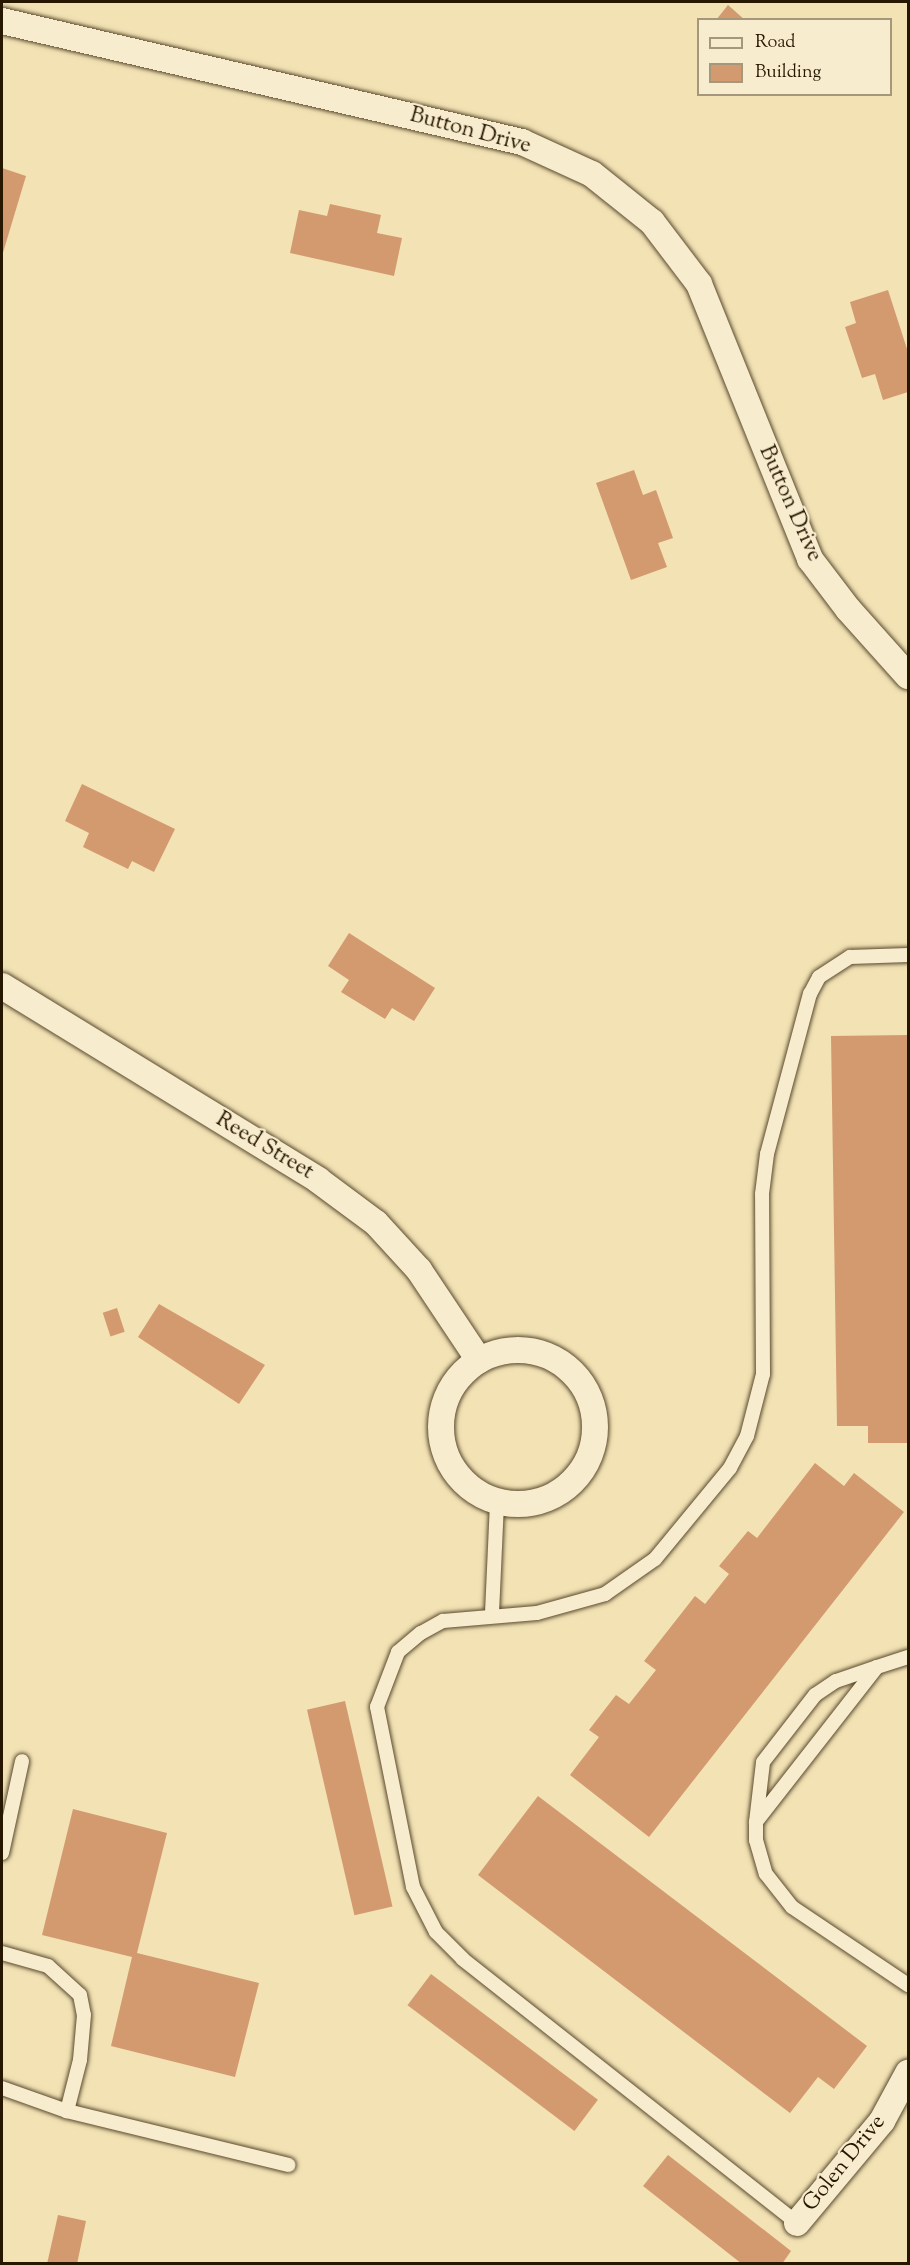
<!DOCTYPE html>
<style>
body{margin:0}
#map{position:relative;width:910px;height:2265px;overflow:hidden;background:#f2e2b4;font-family:"Sorts Mill Goudy",serif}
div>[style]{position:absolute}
.building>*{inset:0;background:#d39a70;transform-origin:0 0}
.roads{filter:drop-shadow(0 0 2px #5a4a2e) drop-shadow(0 0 2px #5a4a2e)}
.service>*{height:14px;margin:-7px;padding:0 7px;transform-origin:7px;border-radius:7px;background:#f7ecce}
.minor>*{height:26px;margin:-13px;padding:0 13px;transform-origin:13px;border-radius:13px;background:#f7ecce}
.minor>.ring{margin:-13px;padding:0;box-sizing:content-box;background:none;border:26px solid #f7ecce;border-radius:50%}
span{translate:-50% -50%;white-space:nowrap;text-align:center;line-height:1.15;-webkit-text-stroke:4.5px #f7ecce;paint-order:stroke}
.street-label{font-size:22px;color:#271701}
.frame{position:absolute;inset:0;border:3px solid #271701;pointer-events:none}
.legend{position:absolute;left:697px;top:18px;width:195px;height:78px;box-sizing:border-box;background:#f7ecce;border:2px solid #a4977c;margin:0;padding:8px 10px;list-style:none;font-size:18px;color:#271701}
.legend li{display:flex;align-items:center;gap:12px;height:30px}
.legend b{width:30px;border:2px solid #a4977c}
</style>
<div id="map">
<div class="building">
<i style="clip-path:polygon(728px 5px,745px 20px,716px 20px)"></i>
<i style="clip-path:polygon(2px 168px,26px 176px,2px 256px)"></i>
<i style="clip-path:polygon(330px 204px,381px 215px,377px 233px,402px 238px,394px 276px,290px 253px,299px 210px,327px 216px)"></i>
<i style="clip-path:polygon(888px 290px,908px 352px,908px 392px,883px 400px,875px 374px,862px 378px,845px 327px,856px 323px,850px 302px)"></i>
<i style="clip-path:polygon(634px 470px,643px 495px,656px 490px,673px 538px,658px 543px,667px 567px,631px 580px,596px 483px)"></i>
<i style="clip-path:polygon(82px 784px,175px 829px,154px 872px,132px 861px,128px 869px,83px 847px,89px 833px,65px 821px)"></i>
<i style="clip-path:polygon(349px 933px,435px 988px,414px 1021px,392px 1008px,385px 1019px,341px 992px,349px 980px,328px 966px)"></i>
<i style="clip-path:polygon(908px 1035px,908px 1443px,868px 1443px,868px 1426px,837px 1426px,831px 1036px)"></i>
<i style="clip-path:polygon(159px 1304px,265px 1365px,239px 1404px,138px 1337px)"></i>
<i style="left:117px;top:1308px;width:25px;height:15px;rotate:72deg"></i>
<i style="clip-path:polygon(815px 1463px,844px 1486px,854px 1473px,904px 1512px,649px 1837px,570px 1775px,599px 1737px,589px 1730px,616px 1695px,629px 1704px,656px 1670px,644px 1661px,695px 1596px,705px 1604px,729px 1574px,719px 1566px,748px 1531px,757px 1538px)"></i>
<i style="left:345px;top:1701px;width:211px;height:39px;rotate:77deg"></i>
<i style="clip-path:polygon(538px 1796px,867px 2046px,834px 2089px,818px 2077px,790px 2113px,478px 1875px)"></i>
<i style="clip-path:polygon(73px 1809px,167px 1833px,137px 1953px,259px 1983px,235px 2077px,111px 2046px,132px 1957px,42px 1935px)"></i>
<i style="left:431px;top:1974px;width:209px;height:39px;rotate:37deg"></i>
<i style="clip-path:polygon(668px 2155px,791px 2251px,782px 2264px,742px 2264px,643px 2186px)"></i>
<i style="clip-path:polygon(58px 2215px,86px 2221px,77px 2264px,47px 2264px)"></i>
</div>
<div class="roads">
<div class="service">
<i style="left:492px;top:1613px;width:112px;rotate:-87.4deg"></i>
<i style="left:908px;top:1657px;width:33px;rotate:162deg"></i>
<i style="left:877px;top:1667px;width:197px;rotate:128deg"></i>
<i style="left:756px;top:1822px;width:18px;rotate:90deg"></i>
<i style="left:756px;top:1840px;width:35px;rotate:74deg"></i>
<i style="left:766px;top:1874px;width:42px;rotate:51.8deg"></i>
<i style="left:792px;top:1907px;width:140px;rotate:33.9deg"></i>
<i style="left:756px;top:1822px;width:60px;rotate:-83.3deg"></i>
<i style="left:763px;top:1762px;width:85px;rotate:-52.2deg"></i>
<i style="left:815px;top:1695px;width:25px;rotate:-34deg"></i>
<i style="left:836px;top:1681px;width:43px;rotate:-18.9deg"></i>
<i style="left:2px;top:1853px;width:94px;rotate:-77.7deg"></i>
<i style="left:2px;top:1953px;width:48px;rotate:15.8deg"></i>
<i style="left:48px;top:1966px;width:43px;rotate:42.2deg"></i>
<i style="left:80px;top:1995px;width:20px;rotate:79deg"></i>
<i style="left:84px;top:2015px;width:45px;rotate:95.1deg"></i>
<i style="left:80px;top:2060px;width:53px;rotate:104.3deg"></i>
<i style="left:2px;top:2088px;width:69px;rotate:19.5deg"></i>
<i style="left:67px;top:2111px;width:228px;rotate:13.7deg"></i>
<i style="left:797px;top:2223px;width:426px;rotate:-141.7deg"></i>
<i style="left:463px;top:1959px;width:38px;rotate:-135deg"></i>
<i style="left:436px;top:1932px;width:51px;rotate:-117.1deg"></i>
<i style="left:413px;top:1887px;width:184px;rotate:-101.3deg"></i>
<i style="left:377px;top:1707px;width:59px;rotate:-69.1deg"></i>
<i style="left:398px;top:1652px;width:30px;rotate:-40deg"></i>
<i style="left:421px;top:1633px;width:25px;rotate:-29deg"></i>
<i style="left:443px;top:1621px;width:94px;rotate:-4.9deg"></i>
<i style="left:537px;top:1613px;width:71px;rotate:-15.6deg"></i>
<i style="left:605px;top:1594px;width:61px;rotate:-35deg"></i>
<i style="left:655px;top:1559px;width:118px;rotate:-50.5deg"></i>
<i style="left:730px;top:1468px;width:36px;rotate:-62deg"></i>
<i style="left:747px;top:1436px;width:64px;rotate:-75.5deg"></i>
<i style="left:763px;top:1374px;width:180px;rotate:-90.3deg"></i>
<i style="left:762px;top:1194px;width:40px;rotate:-82.9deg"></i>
<i style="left:767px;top:1154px;width:166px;rotate:-75deg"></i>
<i style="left:810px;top:994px;width:19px;rotate:-62deg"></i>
<i style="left:819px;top:977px;width:37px;rotate:-33deg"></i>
<i style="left:850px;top:957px;width:58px;rotate:-2deg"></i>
</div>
<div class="minor">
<i style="left:2px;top:21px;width:534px;rotate:13.1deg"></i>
<i style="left:522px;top:142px;width:77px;rotate:24.6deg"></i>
<i style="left:592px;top:174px;width:77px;rotate:38.7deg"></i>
<i style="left:652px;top:222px;width:78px;rotate:52.8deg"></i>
<i style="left:699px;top:284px;width:297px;rotate:68deg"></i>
<i style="left:810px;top:559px;width:63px;rotate:52.8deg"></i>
<i style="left:848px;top:609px;width:90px;rotate:48.2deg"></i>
<i style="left:2px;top:986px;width:371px;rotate:31.5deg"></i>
<i style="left:318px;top:1180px;width:72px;rotate:36.6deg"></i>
<i style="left:376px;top:1223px;width:64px;rotate:47.5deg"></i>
<i style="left:419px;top:1270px;width:108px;rotate:56.3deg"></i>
<i class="ring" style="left:441px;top:1350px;width:128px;height:128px"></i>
<i style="left:797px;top:2223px;width:133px;rotate:-50.2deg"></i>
<i style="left:882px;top:2121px;width:55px;rotate:-61.6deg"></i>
</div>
</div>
<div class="street-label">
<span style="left:470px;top:132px;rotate:15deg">Button Drive</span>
<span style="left:789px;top:504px;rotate:66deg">Button Drive</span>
<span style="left:264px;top:1147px;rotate:31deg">Reed Street</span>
<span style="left:845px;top:2164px;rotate:-51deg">Golen Drive</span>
</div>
<div class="frame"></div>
<ul class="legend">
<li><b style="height:8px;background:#f7ecce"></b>Road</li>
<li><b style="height:16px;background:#d39a70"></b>Building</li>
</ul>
</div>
